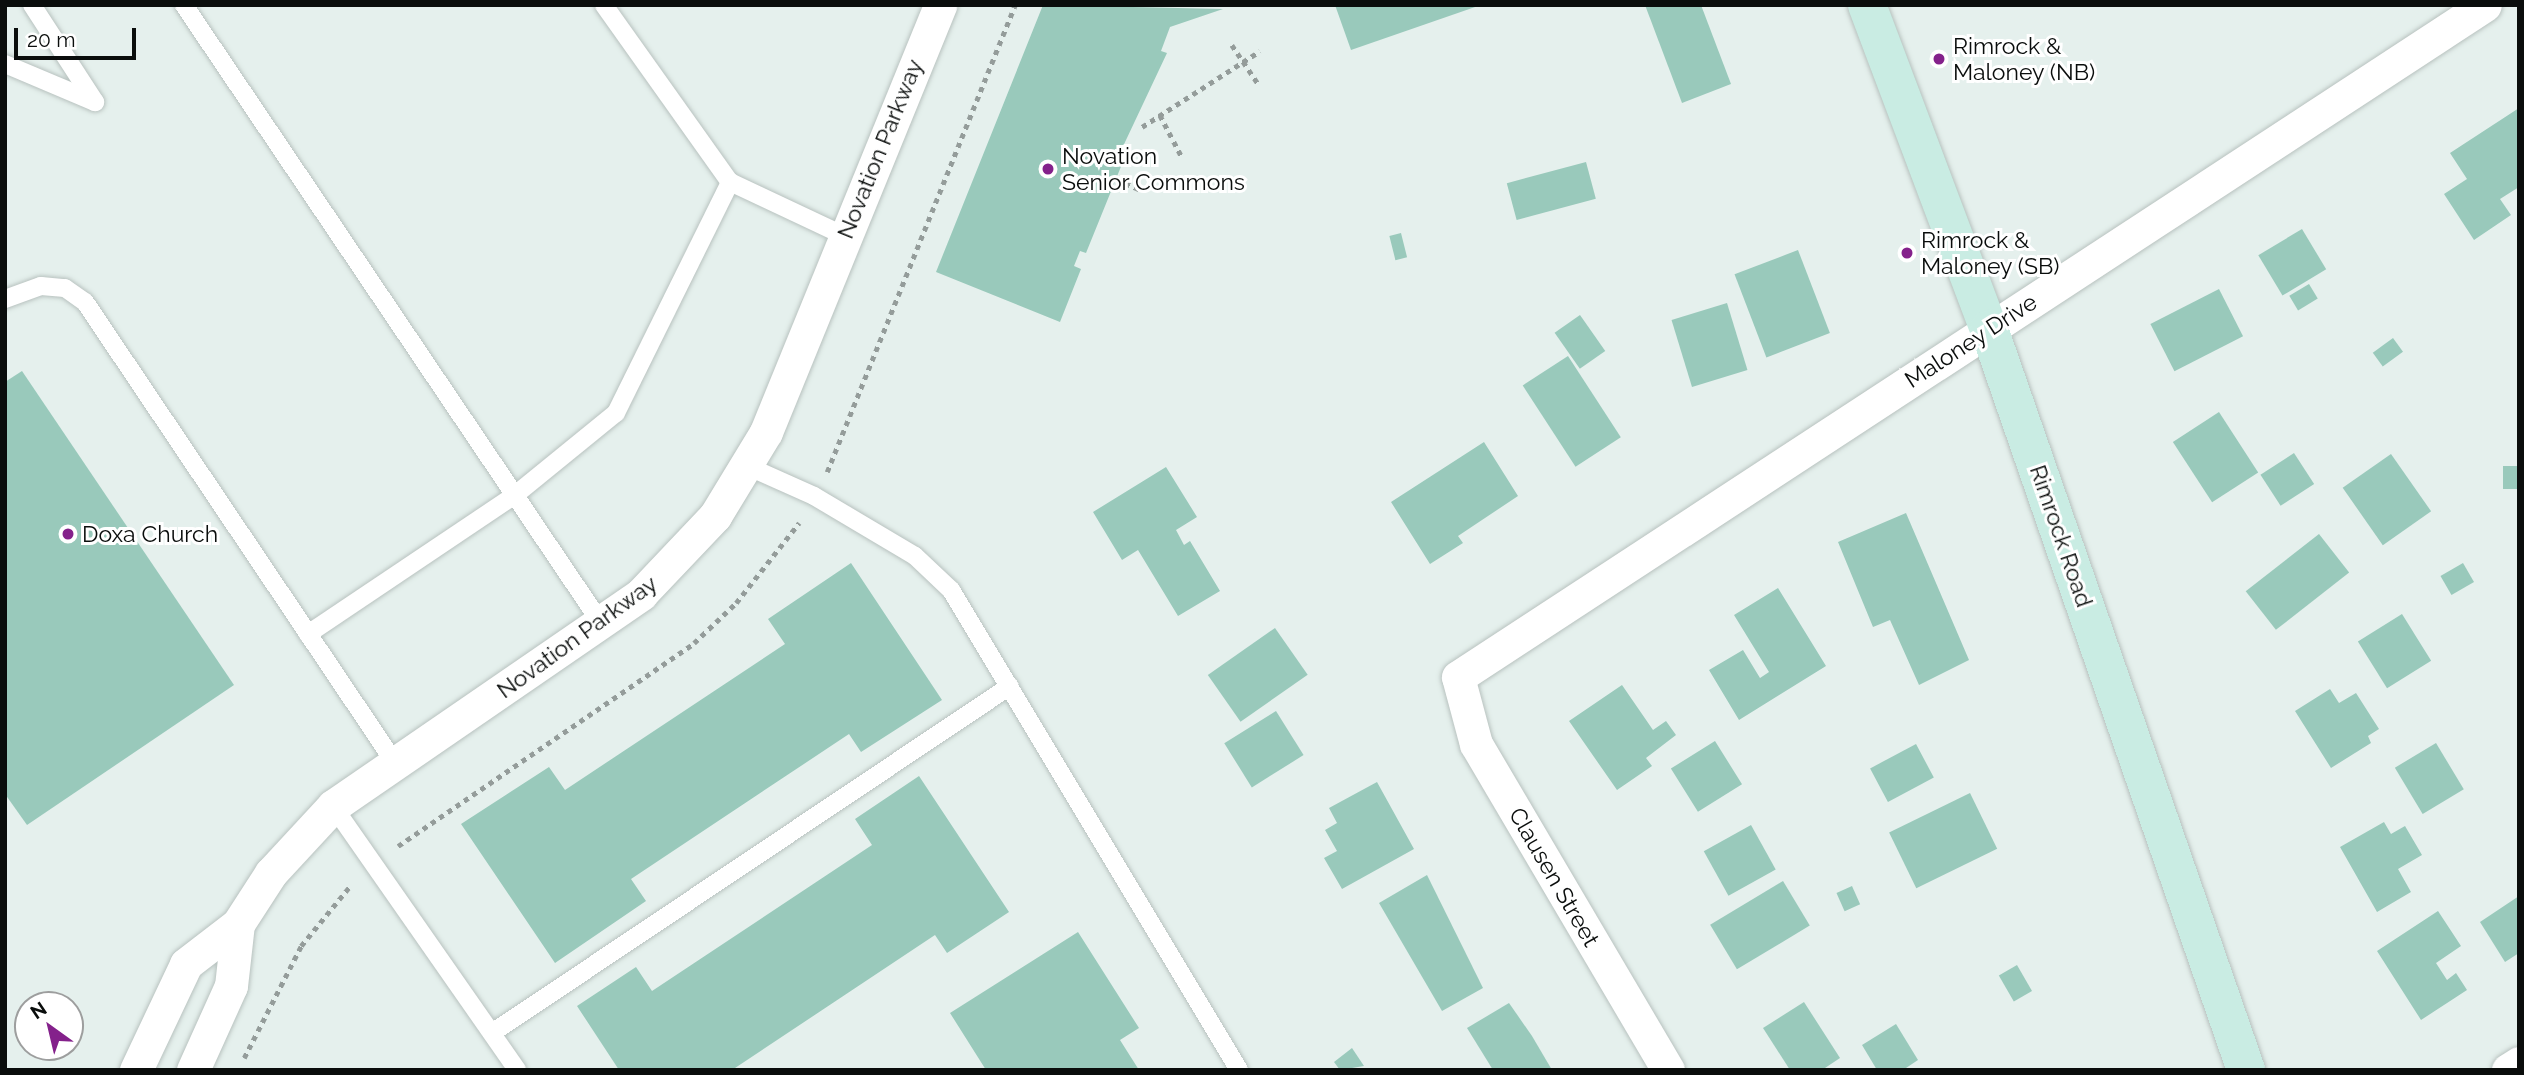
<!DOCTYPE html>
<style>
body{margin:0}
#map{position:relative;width:2524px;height:1075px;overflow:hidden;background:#e5f0ed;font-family:Raleway,sans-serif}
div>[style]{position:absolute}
.building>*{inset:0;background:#99c9bb;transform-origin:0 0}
.path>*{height:4.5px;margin-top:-2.25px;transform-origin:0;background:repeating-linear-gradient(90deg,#949c9a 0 5px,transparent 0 10px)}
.roads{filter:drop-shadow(0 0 2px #b8c2bf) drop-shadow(0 0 2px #b8c2bf)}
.service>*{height:18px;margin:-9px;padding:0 9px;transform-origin:9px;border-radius:9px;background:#fff}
.minor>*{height:33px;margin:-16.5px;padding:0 16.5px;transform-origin:16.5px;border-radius:16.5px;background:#fff}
.secondary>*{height:38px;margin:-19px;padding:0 19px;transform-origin:19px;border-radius:19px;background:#c9ece3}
.dots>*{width:19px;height:19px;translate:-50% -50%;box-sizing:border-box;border:4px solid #fff;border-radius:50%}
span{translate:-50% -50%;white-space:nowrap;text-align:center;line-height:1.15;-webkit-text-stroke:6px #fff;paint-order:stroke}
.poi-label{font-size:23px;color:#0a0d0c}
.left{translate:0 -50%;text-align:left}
.street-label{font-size:23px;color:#0a0d0c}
.frame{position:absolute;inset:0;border:7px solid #0a0d0c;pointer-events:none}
.north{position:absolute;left:14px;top:991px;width:70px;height:70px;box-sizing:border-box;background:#fff;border:2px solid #9d9e9e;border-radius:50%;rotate:326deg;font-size:19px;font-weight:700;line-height:28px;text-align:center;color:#0a0d0c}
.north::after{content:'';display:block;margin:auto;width:24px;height:32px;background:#84218b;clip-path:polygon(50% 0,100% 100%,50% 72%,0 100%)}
.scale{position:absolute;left:14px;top:28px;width:122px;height:32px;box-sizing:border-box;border:4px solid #0a0d0c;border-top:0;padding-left:9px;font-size:21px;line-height:24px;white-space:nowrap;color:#0a0d0c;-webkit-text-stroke:5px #fff;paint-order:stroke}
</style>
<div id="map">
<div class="building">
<i style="clip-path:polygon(1043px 5px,1223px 9px,1170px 27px,1161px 51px,1167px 53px,1118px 157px,1124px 159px,1116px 179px,1086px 253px,1080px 251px,1074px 266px,1081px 269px,1060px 322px,936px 272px)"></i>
<i style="clip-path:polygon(1335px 5px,1478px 5px,1478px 6px,1351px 50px)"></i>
<i style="clip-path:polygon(1645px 5px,1701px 5px,1731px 84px,1682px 103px)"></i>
<i style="clip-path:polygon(2519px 108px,2519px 187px,2500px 199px,2511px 215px,2474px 240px,2444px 194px,2467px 179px,2450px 153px)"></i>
<i style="left:1586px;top:162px;width:38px;height:82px;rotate:75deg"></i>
<i style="left:2302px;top:229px;width:47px;height:51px;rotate:59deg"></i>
<i style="left:1401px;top:233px;width:25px;height:12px;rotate:76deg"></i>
<i style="left:1798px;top:250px;width:89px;height:68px;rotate:69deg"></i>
<i style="left:2309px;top:284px;width:17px;height:23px;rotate:59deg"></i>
<i style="left:2219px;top:289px;width:53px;height:77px;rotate:63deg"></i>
<i style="left:1727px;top:303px;width:70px;height:58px;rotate:73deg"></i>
<i style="left:1580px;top:315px;width:44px;height:31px;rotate:55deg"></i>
<i style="left:2393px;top:338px;width:17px;height:25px;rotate:54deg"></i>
<i style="left:1568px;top:356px;width:97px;height:54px;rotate:57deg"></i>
<i style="clip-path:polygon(22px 371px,234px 685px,27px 825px,5px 794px,5px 382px)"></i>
<i style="left:2219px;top:412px;width:72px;height:55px;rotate:57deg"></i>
<i style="clip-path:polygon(1484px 442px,1518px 496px,1458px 536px,1463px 543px,1430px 564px,1391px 502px)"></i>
<i style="left:2294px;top:453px;width:37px;height:40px;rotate:57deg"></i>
<i style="left:2391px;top:454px;width:70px;height:59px;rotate:55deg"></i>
<i style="left:2519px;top:466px;width:23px;height:16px;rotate:90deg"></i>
<i style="clip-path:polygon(1166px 467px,1197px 517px,1176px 530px,1184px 545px,1190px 541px,1220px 591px,1178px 616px,1138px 550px,1122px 560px,1093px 512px)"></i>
<i style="clip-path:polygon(1906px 513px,1969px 660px,1919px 685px,1890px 620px,1873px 627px,1838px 542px)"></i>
<i style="left:2319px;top:534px;width:49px;height:93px;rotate:52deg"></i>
<i style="clip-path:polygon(851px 563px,942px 700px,861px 752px,849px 734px,631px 879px,646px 901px,555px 963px,461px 824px,549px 767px,565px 790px,785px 644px,768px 619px)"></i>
<i style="left:2463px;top:563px;width:22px;height:26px;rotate:60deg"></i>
<i style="clip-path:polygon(1778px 588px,1826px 666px,1739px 720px,1709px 670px,1743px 650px,1760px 678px,1769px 672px,1734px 615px)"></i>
<i style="left:2402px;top:614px;width:55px;height:52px;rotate:58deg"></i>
<i style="left:1275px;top:628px;width:57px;height:82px;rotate:55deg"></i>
<i style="clip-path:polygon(1622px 685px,1653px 730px,1666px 721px,1676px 735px,1646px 758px,1652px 766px,1617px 790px,1569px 721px)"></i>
<i style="clip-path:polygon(2330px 689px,2339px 703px,2356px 693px,2379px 729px,2368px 736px,2371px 743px,2331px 768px,2295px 711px)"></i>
<i style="left:1276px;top:711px;width:52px;height:61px;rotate:58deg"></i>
<i style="left:1715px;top:741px;width:51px;height:52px;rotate:58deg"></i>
<i style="left:2436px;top:743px;width:54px;height:48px;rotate:59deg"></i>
<i style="left:1916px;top:744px;width:38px;height:52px;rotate:62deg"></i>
<i style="clip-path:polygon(919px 776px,1009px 912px,947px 953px,935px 935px,732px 1070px,619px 1070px,577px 1006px,636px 967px,652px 991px,872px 845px,855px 819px)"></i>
<i style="clip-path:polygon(1377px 782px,1414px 849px,1342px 889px,1324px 858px,1337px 851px,1325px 830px,1337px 823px,1329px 808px)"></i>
<i style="left:1970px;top:793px;width:62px;height:90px;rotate:64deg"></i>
<i style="clip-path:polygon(2384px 822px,2391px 834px,2405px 826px,2422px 855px,2398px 869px,2411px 892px,2377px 912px,2340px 847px)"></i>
<i style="left:1751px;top:825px;width:51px;height:54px;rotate:61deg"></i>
<i style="clip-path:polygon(1427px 875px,1483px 988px,1442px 1011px,1379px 903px)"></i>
<i style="left:1783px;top:881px;width:52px;height:85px;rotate:59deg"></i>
<i style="left:1852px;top:886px;width:20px;height:17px;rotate:66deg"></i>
<i style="clip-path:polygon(2519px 896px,2519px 953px,2505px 962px,2480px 922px)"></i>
<i style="clip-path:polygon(2438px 911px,2461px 946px,2436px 963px,2447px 980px,2456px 973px,2467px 990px,2421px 1020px,2377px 951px)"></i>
<i style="clip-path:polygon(1078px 932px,1139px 1028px,1120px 1040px,1139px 1070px,986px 1070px,950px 1013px)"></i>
<i style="left:2017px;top:965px;width:30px;height:21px;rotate:60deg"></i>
<i style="clip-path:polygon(1804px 1002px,1840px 1058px,1822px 1070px,1790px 1070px,1763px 1028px)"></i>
<i style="clip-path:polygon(1509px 1003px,1532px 1036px,1552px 1070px,1493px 1070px,1467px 1028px)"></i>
<i style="clip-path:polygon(1896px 1024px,1918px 1060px,1903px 1070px,1877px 1070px,1862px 1045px)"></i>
<i style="clip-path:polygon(1352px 1048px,1364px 1066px,1340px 1070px,1334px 1062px)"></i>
</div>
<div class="path">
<i style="left:1232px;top:45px;width:48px;rotate:56deg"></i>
<i style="left:1160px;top:115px;width:47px;rotate:62.4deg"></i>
<i style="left:1142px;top:127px;width:140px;rotate:-32.8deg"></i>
<i style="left:1116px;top:179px;width:27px;rotate:24deg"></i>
<i style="left:827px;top:472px;width:503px;rotate:-68.07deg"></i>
<i style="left:398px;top:846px;width:359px;rotate:-34.4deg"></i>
<i style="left:694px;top:643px;width:58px;rotate:-43.6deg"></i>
<i style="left:736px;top:603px;width:102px;rotate:-51.8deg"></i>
<i style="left:244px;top:1058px;width:126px;rotate:-63deg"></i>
<i style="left:301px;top:946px;width:79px;rotate:-50.7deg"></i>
</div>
<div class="roads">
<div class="service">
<i style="left:184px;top:5px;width:746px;rotate:55.99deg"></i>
<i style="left:604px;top:5px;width:217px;rotate:54.6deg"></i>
<i style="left:730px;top:182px;width:127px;rotate:25.2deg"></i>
<i style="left:5px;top:64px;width:98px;rotate:22.9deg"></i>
<i style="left:95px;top:102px;width:116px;rotate:-123deg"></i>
<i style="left:5px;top:299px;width:38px;rotate:-20deg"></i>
<i style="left:41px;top:286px;width:24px;rotate:5deg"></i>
<i style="left:65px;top:288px;width:24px;rotate:35deg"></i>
<i style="left:85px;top:302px;width:556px;rotate:56.08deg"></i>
<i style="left:747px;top:466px;width:73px;rotate:24.1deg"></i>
<i style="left:814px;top:496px;width:117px;rotate:30.7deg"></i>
<i style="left:915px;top:556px;width:50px;rotate:43.4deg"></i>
<i style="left:951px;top:590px;width:560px;rotate:59.04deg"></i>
<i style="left:308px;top:634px;width:249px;rotate:-33.9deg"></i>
<i style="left:515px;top:495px;width:130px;rotate:-39.1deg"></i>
<i style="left:616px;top:413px;width:258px;rotate:-63.7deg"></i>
<i style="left:333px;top:806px;width:322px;rotate:55.1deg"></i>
<i style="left:492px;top:1033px;width:623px;rotate:-33.82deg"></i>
</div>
<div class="minor">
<i style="left:136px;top:1070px;width:117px;rotate:-64.7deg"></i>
<i style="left:186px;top:964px;width:66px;rotate:-37.6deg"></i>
<i style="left:238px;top:924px;width:61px;rotate:-57.1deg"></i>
<i style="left:271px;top:873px;width:91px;rotate:-47.2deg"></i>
<i style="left:333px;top:806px;width:374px;rotate:-34.5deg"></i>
<i style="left:641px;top:594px;width:108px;rotate:-46.5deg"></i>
<i style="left:715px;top:516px;width:98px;rotate:-58.7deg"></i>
<i style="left:766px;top:432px;width:461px;rotate:-67.8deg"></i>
<i style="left:193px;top:1070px;width:92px;rotate:-65.7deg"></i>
<i style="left:231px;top:986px;width:62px;rotate:-83.6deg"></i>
<i style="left:1668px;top:1070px;width:378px;rotate:-120.5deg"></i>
<i style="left:1476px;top:744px;width:69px;rotate:-105deg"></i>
<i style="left:1458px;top:677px;width:1227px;rotate:-33.2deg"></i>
<i style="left:2508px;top:1070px;width:13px;rotate:-32deg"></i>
</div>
<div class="secondary">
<i style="left:1867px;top:5px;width:346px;rotate:69.4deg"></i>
<i style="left:1989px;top:329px;width:784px;rotate:70.87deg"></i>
</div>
</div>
<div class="dots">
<i style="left:1939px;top:59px;background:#84218b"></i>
<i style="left:1048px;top:169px;background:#84218b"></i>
<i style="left:1907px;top:253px;background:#84218b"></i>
<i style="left:68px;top:534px;background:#84218b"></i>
</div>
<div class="poi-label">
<span class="left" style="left:1953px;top:59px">Rimrock &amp;<br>Maloney (NB)</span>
<span class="left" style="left:1062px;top:169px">Novation<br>Senior Commons</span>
<span class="left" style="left:1921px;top:253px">Rimrock &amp;<br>Maloney (SB)</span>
<span class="left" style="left:82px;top:534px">Doxa Church</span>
</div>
<div class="street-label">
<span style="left:880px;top:149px;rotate:-68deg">Novation Parkway</span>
<span style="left:1971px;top:341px;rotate:-33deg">Maloney Drive</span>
<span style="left:2061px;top:536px;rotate:71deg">Rimrock Road</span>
<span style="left:577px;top:637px;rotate:-36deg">Novation Parkway</span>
<span style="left:1554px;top:877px;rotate:60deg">Clausen Street</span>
</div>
<div class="frame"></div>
<div class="north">N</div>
<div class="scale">20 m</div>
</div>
